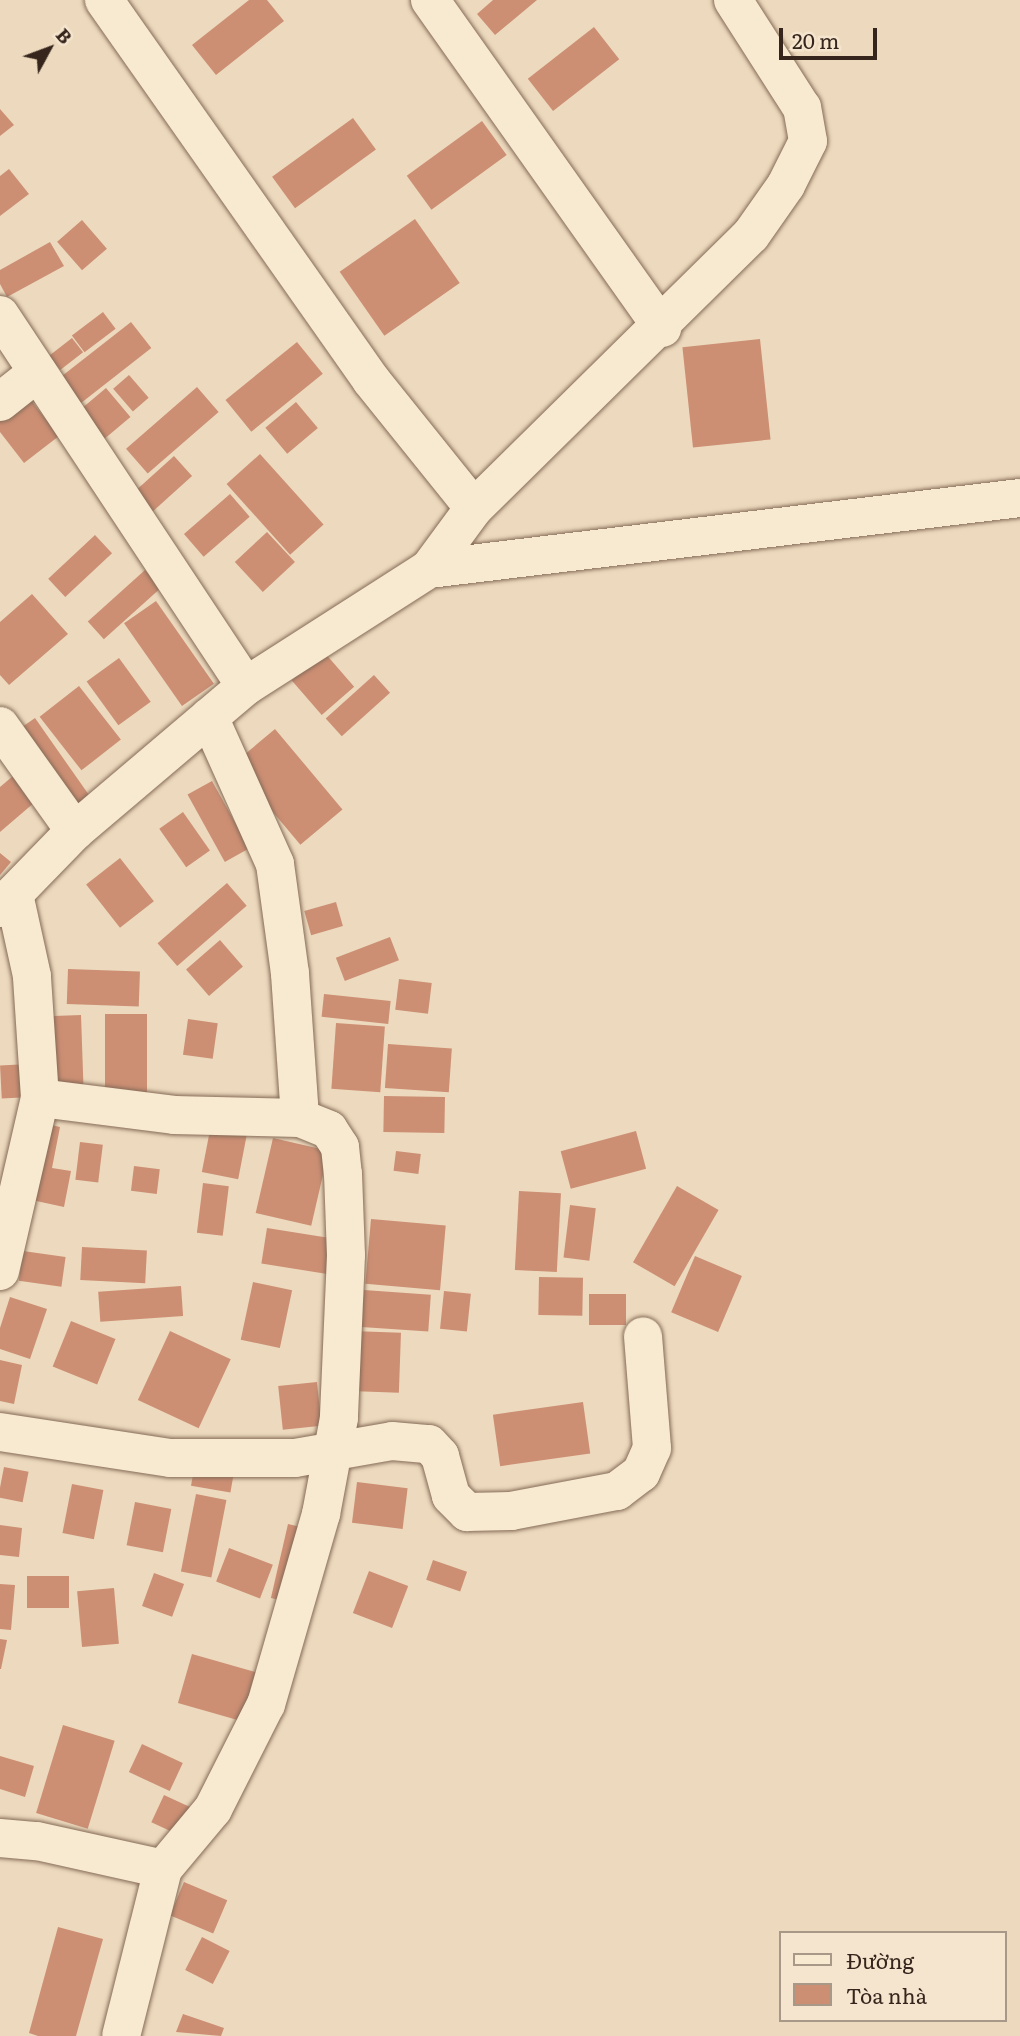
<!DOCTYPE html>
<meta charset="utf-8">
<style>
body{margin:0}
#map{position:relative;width:1020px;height:2036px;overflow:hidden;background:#eddabe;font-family:Literata,serif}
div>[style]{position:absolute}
.building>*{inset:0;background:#cc8f74;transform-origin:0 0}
.roads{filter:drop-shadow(0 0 2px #856b57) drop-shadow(0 0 2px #856b57)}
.minor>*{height:38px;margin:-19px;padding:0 19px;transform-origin:19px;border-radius:19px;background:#f8e9d1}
.tertiary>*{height:38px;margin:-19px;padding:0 19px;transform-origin:19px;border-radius:19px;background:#f8e9d1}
span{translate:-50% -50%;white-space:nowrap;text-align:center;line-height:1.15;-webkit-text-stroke:7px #f5e5ce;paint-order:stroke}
.legend{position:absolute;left:779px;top:1931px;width:228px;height:91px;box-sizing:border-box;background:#f5e5ce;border:2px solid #a89887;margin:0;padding:9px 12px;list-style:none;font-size:21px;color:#35251c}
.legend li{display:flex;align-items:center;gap:14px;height:35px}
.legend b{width:35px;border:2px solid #a89887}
.north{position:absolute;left:14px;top:14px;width:70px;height:70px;-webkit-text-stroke:5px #f5e5ce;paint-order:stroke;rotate:49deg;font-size:19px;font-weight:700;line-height:28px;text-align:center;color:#35251c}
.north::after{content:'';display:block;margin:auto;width:24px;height:32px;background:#35251c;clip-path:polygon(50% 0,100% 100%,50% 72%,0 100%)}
.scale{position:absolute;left:779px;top:28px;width:98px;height:32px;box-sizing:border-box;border:4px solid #35251c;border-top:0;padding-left:9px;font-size:21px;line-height:24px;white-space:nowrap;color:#35251c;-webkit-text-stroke:5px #f5e5ce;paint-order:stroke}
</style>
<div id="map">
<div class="building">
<i style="clip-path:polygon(249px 0,267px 0,284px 21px,216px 75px,192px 45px)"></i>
<i style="clip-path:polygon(493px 0,537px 0,495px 35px,477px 14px)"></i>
<i style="left:594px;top:27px;width:41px;height:84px;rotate:52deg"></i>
<i style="clip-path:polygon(0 109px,14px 125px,0 136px)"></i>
<i style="left:353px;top:118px;width:39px;height:100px;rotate:54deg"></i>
<i style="left:482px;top:121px;width:42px;height:93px;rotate:54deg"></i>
<i style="clip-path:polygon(9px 169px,29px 194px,0 216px,0 176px)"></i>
<i style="left:415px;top:219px;width:78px;height:92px;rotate:55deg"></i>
<i style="left:82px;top:220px;width:38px;height:33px;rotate:49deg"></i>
<i style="clip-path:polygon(50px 242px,64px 266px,7px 297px,0 284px,0 270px)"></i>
<i style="left:103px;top:312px;width:21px;height:39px;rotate:53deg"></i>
<i style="left:131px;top:322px;width:33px;height:90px;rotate:52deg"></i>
<i style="left:72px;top:338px;width:18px;height:29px;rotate:52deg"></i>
<i style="left:760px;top:339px;width:101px;height:78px;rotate:84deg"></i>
<i style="left:297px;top:342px;width:41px;height:92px;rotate:51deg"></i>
<i style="left:129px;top:375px;width:30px;height:21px;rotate:49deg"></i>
<i style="left:197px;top:387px;width:33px;height:94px;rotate:49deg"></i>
<i style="left:106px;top:388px;width:38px;height:38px;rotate:50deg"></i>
<i style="clip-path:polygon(26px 394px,59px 436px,24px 463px,0 432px,0 415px)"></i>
<i style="left:296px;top:402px;width:34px;height:40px;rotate:50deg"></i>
<i style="left:260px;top:454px;width:95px;height:45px;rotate:48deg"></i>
<i style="left:174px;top:456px;width:27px;height:57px;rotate:48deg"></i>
<i style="left:230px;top:494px;width:30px;height:61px;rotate:49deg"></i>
<i style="left:267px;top:532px;width:41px;height:44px;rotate:47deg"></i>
<i style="left:95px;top:535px;width:25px;height:64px;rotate:47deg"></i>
<i style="left:145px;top:570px;width:24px;height:77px;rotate:48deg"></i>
<i style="clip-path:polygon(32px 594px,68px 634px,9px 685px,0 675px,0 622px)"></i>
<i style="left:156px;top:601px;width:101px;height:39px;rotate:55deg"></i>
<i style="left:324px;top:652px;width:46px;height:43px;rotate:49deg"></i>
<i style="left:119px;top:658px;width:54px;height:40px;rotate:54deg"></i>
<i style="left:374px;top:675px;width:24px;height:65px;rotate:48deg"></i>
<i style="left:79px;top:686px;width:68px;height:50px;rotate:52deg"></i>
<i style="left:35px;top:718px;width:103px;height:25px;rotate:55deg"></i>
<i style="left:275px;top:729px;width:105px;height:55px;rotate:50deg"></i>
<i style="clip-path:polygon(13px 776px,35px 802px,0 832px,0 787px)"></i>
<i style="left:212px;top:781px;width:77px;height:28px;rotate:61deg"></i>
<i style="left:183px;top:812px;width:47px;height:29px;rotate:55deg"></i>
<i style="clip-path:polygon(0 853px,11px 862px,0 875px)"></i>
<i style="left:120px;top:858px;width:55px;height:43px;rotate:52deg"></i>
<i style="left:227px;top:883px;width:30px;height:92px;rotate:49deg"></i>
<i style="left:336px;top:902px;width:25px;height:33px;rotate:74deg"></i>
<i style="left:390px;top:937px;width:25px;height:58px;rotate:69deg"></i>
<i style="left:220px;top:940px;width:35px;height:45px;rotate:49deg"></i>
<i style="left:68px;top:969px;width:72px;height:35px;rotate:2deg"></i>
<i style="left:399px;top:979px;width:33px;height:31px;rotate:7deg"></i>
<i style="left:324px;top:994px;width:67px;height:23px;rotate:6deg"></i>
<i style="left:105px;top:1014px;width:42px;height:88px"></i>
<i style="left:81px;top:1015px;width:77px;height:41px;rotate:88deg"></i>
<i style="left:188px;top:1019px;width:30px;height:36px;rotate:8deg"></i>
<i style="left:336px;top:1023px;width:49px;height:66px;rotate:4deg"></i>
<i style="left:388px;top:1044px;width:64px;height:44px;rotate:4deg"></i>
<i style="left:29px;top:1064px;width:33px;height:29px;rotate:87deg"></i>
<i style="left:384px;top:1096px;width:61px;height:36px;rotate:1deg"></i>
<i style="clip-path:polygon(42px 1123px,60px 1127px,52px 1168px,71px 1171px,64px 1207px,27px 1199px)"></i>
<i style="left:211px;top:1125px;width:37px;height:48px;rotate:11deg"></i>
<i style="left:636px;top:1131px;width:39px;height:78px;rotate:75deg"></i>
<i style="left:273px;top:1138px;width:57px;height:77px;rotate:13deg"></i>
<i style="left:80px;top:1142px;width:23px;height:38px;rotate:7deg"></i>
<i style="left:396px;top:1151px;width:25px;height:20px;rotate:7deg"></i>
<i style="left:134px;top:1166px;width:26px;height:25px;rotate:7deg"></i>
<i style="left:203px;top:1183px;width:26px;height:50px;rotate:7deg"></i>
<i style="left:677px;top:1186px;width:48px;height:88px;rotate:30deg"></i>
<i style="left:519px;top:1191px;width:42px;height:79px;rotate:3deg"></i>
<i style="left:570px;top:1205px;width:26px;height:53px;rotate:7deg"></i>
<i style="left:371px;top:1219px;width:75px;height:65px;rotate:5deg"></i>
<i style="left:267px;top:1228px;width:73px;height:36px;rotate:9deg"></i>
<i style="left:82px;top:1247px;width:65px;height:33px;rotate:3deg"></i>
<i style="left:23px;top:1251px;width:43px;height:30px;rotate:8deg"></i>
<i style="left:695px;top:1256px;width:51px;height:61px;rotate:23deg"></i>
<i style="left:539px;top:1277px;width:44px;height:38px;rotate:1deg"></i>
<i style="left:253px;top:1282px;width:40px;height:59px;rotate:12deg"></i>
<i style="left:181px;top:1286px;width:30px;height:83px;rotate:86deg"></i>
<i style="left:364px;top:1290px;width:67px;height:37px;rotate:4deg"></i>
<i style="left:444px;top:1291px;width:27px;height:38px;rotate:6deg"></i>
<i style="left:589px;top:1294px;width:37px;height:31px"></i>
<i style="clip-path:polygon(10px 1297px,47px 1309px,30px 1359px,0 1349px,0 1328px)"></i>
<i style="left:71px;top:1321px;width:48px;height:49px;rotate:22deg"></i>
<i style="left:170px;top:1331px;width:67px;height:76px;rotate:25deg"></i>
<i style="left:352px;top:1331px;width:49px;height:60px;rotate:2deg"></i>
<i style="clip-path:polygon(0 1360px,22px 1365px,14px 1404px,0 1401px)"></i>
<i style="left:317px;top:1382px;width:44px;height:39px;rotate:84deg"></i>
<i style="left:583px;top:1402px;width:52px;height:91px;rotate:82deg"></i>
<i style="left:195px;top:1463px;width:40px;height:23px;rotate:10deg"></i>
<i style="left:4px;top:1467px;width:25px;height:31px;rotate:11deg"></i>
<i style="left:357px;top:1482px;width:51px;height:41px;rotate:7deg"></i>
<i style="left:72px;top:1484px;width:32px;height:50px;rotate:11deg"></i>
<i style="left:196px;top:1494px;width:31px;height:79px;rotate:11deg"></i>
<i style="left:135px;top:1502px;width:37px;height:44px;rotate:11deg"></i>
<i style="left:288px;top:1524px;width:23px;height:76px;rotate:13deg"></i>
<i style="clip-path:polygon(0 1525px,22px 1528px,19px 1557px,0 1555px)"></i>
<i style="left:229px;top:1548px;width:47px;height:36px;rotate:21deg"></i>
<i style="left:433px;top:1560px;width:36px;height:21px;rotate:19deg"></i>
<i style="left:369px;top:1571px;width:42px;height:45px;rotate:21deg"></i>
<i style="left:154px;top:1573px;width:32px;height:35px;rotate:20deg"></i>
<i style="left:27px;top:1576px;width:42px;height:32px"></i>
<i style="clip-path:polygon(0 1584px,15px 1585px,11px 1630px,0 1629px)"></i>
<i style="left:114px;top:1588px;width:56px;height:37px;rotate:85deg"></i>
<i style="clip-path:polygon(0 1639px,7px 1640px,1px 1669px,0 1669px)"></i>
<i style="left:192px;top:1654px;width:72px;height:51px;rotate:16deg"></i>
<i style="left:63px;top:1725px;width:54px;height:92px;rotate:17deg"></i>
<i style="left:142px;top:1744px;width:45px;height:31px;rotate:25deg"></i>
<i style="clip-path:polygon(0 1756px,34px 1766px,25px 1797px,0 1789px)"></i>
<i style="left:164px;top:1795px;width:31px;height:30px;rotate:25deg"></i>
<i style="left:184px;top:1882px;width:47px;height:36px;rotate:23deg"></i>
<i style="clip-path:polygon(58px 1927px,103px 1939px,76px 2036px,38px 2036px,29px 2033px)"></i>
<i style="left:202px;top:1937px;width:31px;height:37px;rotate:27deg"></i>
<i style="clip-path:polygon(183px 2014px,224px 2028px,221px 2036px,176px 2032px)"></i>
</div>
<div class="roads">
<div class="minor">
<i style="left:104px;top:0;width:464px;rotate:54.9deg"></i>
<i style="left:371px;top:380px;width:164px;rotate:51.2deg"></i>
<i style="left:430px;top:0;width:402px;rotate:54.7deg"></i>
<i style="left:0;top:315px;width:445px;rotate:56.5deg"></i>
<i style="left:0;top:402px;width:48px;rotate:-38.3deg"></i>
<i style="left:429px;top:569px;width:76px;rotate:-53.6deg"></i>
<i style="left:474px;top:508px;width:389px;rotate:-44.6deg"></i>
<i style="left:751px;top:235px;width:61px;rotate:-55deg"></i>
<i style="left:786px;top:185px;width:49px;rotate:-63.4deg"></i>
<i style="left:808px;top:141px;width:34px;rotate:-100deg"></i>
<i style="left:802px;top:108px;width:128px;rotate:-122.6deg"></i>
<i style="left:209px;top:717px;width:161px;rotate:65.8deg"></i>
<i style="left:275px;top:864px;width:111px;rotate:82.2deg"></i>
<i style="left:290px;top:974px;width:144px;rotate:86deg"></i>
<i style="left:0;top:726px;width:129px;rotate:54.5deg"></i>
<i style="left:40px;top:1098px;width:135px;rotate:7.2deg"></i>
<i style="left:174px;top:1115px;width:126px;rotate:1.4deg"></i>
<i style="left:300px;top:1118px;width:31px;rotate:22deg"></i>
<i style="left:329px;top:1130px;width:20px;rotate:57deg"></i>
<i style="left:340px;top:1147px;width:27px;rotate:84deg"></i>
<i style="left:343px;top:1174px;width:81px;rotate:87.9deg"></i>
<i style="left:346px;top:1255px;width:163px;rotate:92.5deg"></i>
<i style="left:339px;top:1418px;width:98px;rotate:100.6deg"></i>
<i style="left:321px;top:1514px;width:198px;rotate:106.1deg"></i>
<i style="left:266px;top:1704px;width:118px;rotate:116.8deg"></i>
<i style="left:213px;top:1809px;width:78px;rotate:129.8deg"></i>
<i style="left:163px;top:1869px;width:172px;rotate:104.1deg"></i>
<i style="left:0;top:1271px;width:178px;rotate:-77deg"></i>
<i style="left:40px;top:1098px;width:122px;rotate:-93.8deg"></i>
<i style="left:32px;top:976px;width:84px;rotate:-102.4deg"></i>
<i style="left:0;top:1432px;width:172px;rotate:8.7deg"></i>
<i style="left:170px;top:1458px;width:125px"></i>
<i style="left:295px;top:1458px;width:98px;rotate:-9.9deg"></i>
<i style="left:392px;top:1441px;width:37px;rotate:5deg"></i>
<i style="left:429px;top:1444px;width:16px;rotate:47deg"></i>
<i style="left:440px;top:1456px;width:41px;rotate:74.6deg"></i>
<i style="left:451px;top:1496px;width:23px;rotate:45deg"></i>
<i style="left:467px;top:1512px;width:44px;rotate:-1.3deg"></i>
<i style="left:511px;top:1511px;width:108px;rotate:-10.7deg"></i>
<i style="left:617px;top:1491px;width:30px;rotate:-37deg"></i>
<i style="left:641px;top:1473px;width:27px;rotate:-66deg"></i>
<i style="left:652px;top:1448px;width:112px;rotate:-94.6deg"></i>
<i style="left:0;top:1838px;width:37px;rotate:5deg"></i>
<i style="left:37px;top:1841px;width:129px;rotate:12.5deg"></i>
</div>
<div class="tertiary">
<i style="left:0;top:908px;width:107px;rotate:-45.8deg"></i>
<i style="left:75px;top:831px;width:224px;rotate:-40.3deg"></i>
<i style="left:246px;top:686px;width:217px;rotate:-32.6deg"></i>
<i style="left:429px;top:569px;width:595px;rotate:-6.85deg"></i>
</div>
</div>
<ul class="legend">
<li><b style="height:9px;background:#f8e9d1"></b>Đường</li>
<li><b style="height:19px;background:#cc8f74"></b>Tòa nhà</li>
</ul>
<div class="north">B</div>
<div class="scale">20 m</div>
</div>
